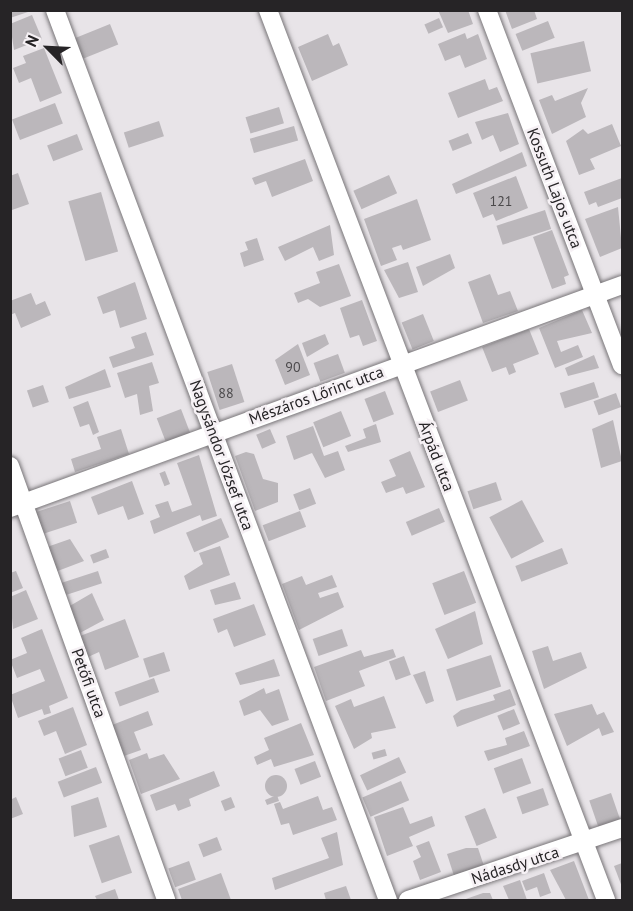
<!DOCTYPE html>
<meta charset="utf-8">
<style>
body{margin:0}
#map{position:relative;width:633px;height:911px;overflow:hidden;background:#e8e4e8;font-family:"PT Sans",sans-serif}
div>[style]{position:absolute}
.building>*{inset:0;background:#bbb7bb;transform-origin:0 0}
.round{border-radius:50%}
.roads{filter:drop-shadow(0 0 2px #787578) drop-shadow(0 0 2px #787578)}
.minor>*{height:18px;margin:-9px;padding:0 9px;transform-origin:9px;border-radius:9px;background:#fff}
span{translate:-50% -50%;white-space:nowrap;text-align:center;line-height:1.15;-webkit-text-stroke:5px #f6f1f5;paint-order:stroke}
.number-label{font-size:14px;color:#4b494b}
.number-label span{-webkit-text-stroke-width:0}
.street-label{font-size:16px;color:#262426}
.frame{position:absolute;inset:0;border:12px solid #262426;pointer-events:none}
.north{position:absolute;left:18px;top:18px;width:60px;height:60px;-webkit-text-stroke:4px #f6f1f5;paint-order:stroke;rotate:294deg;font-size:16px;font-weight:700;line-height:24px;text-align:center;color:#262426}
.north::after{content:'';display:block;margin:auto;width:21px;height:27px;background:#262426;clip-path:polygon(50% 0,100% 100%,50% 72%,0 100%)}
</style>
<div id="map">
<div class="building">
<i style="clip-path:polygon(10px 10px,31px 10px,31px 11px,10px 18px)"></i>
<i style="clip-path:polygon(438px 10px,468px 10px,473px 24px,448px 33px)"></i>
<i style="clip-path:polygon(505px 10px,534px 10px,537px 19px,512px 29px)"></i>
<i style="clip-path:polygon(32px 15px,42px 39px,14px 50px,10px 24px)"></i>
<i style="left:439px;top:18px;width:10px;height:16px;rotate:66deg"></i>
<i style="left:548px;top:21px;width:18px;height:35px;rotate:68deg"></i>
<i style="left:110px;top:24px;width:22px;height:38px;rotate:68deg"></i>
<i style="clip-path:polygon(465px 33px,467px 39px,478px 34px,487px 59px,465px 68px,460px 55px,445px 61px,438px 44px)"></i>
<i style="clip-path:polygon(328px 34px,333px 46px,339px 43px,348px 65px,312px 81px,298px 47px)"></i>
<i style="left:584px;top:41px;width:31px;height:55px;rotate:77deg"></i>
<i style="clip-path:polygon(44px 48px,62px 93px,40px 102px,31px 78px,19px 83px,13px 68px,26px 63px,23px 56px)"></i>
<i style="clip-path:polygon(485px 79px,489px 90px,497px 87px,503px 101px,458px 118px,448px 93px)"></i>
<i style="clip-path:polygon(588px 88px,581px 103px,586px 117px,552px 134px,539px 100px,552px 95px,555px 101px)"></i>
<i style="left:55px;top:103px;width:22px;height:46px;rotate:69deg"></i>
<i style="left:279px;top:107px;width:17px;height:35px;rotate:73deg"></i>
<i style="clip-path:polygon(508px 113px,519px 144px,500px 152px,493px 135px,482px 140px,475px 122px)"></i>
<i style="left:159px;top:121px;width:16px;height:37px;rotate:72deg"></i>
<i style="clip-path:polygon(612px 124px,621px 146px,590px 159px,595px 169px,579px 175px,566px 141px,583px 129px,588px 134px)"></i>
<i style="left:294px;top:126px;width:15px;height:46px;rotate:74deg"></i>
<i style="left:468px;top:133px;width:11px;height:21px;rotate:68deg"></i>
<i style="left:77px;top:134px;width:17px;height:32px;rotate:69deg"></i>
<i style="clip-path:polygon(522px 152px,527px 166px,456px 194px,452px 184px)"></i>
<i style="clip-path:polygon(305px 159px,313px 181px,272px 197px,266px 181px,255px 185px,252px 178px)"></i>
<i style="clip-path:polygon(18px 173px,29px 204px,12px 210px,10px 176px)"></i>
<i style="left:389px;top:175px;width:20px;height:39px;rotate:66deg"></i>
<i style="clip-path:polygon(516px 176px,528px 208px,496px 221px,493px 214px,483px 218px,473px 193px)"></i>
<i style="clip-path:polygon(622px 178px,622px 198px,598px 207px,596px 202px,589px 205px,584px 192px)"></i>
<i style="left:101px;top:192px;width:62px;height:34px;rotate:74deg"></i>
<i style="clip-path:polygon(417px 199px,431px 240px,403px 250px,401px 245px,392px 248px,397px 260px,381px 266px,364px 219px)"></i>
<i style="clip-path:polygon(618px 207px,622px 248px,600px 257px,585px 219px)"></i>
<i style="left:545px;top:210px;width:20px;height:51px;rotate:72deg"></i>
<i style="clip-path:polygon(330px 225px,334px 255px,319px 261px,313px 247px,285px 261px,278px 247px)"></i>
<i style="clip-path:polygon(552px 230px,569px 275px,564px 277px,566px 284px,552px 289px,533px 237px)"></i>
<i style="clip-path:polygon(257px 238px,264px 260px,244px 267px,240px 253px,248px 250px,245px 242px)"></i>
<i style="clip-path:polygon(450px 254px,455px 268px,423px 286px,416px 267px)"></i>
<i style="clip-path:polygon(408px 262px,418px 292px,399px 298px,384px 270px)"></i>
<i style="clip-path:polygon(339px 264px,351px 296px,320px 307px,308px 299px,298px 303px,294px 293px,320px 283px,316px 272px)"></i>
<i style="clip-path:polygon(490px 274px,498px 295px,510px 291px,518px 311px,483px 323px,468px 282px)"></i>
<i style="clip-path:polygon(135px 282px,147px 319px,120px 328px,115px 310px,103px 314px,97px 297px)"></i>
<i style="clip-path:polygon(31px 293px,36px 305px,45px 301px,51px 315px,21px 328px,15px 313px,10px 315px,10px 301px)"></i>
<i style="clip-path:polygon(362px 300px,377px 341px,363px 346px,359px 335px,350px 338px,340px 308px)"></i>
<i style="clip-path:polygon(582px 310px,592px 333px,557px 341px,561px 352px,578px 345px,583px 357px,555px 368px,539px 328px)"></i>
<i style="left:423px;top:314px;width:29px;height:23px;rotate:68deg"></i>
<i style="clip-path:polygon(529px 329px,539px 354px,513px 364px,516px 372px,509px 375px,506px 367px,492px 372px,482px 347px)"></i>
<i style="clip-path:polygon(146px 332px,154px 355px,113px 368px,109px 357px,135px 348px,131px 337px)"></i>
<i style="clip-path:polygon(325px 334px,329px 344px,307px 357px,302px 343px)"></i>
<i style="clip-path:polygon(298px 344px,310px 375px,285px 385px,275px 360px)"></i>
<i style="left:338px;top:354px;width:20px;height:26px;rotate:70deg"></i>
<i style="clip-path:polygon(594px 355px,599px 368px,568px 376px,565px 368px)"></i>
<i style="clip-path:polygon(152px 362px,159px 383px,149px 386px,153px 411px,140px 415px,137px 394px,125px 398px,117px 373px)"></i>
<i style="left:232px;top:364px;width:40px;height:26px;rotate:72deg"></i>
<i style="clip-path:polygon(105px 369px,111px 387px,69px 399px,65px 387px)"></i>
<i style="left:460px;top:380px;width:22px;height:32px;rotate:69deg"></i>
<i style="left:594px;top:382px;width:16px;height:36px;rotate:72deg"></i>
<i style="left:43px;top:385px;width:18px;height:17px;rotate:71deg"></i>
<i style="left:385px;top:391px;width:25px;height:22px;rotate:69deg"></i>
<i style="left:616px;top:393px;width:15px;height:24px;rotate:70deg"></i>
<i style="clip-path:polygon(88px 401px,99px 432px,93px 435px,89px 424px,80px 427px,73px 407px)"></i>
<i style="left:181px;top:409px;width:30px;height:26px;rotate:69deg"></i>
<i style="left:341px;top:411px;width:27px;height:30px;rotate:68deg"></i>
<i style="clip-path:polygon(613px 420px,622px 461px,601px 468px,592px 429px)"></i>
<i style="clip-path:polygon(376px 424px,381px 442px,348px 452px,345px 446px,366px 438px,363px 429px)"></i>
<i style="clip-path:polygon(313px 426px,324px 456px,338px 451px,345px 470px,325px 478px,312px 453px,294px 460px,286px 436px)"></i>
<i style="clip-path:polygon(121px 429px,129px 454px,75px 472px,71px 459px,101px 449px,97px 437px)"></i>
<i style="left:270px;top:429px;width:15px;height:15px;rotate:67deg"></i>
<i style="clip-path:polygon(410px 451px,425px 487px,406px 494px,403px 487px,386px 493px,381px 482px,396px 476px,389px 460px)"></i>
<i style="clip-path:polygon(246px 452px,254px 454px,263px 479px,278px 483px,278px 502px,255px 511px,235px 456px)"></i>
<i style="clip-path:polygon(199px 455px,217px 516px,202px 521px,200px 515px,154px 534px,150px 521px,160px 517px,155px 505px,168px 501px,172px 512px,192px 505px,177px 463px)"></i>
<i style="left:165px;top:471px;width:14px;height:6px;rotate:69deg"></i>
<i style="clip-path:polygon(132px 481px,144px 514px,128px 520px,123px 506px,98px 515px,91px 497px)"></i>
<i style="left:496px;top:482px;width:19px;height:30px;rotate:72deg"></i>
<i style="left:310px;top:488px;width:17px;height:18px;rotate:69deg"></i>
<i style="left:522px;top:500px;width:47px;height:37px;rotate:62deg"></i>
<i style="left:70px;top:501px;width:23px;height:37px;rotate:72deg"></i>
<i style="left:439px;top:508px;width:15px;height:36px;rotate:67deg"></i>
<i style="left:300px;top:511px;width:17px;height:40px;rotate:69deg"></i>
<i style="left:221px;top:518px;width:21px;height:38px;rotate:67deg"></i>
<i style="clip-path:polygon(70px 539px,84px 561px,55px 572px,47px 547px)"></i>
<i style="clip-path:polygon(220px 546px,230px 575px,189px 590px,184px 576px,203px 564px,199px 553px)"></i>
<i style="left:562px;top:548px;width:17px;height:50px;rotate:69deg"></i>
<i style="left:106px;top:549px;width:9px;height:17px;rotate:69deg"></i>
<i style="clip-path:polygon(16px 571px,23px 588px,10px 593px,10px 573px)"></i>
<i style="left:98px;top:571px;width:13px;height:42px;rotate:72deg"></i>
<i style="left:464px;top:571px;width:34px;height:34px;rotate:69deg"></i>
<i style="clip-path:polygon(332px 575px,337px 587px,318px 593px,320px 598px,338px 592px,344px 607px,299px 630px,282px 584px,302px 576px,306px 585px)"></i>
<i style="clip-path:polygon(235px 582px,241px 599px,215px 605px,210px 590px)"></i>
<i style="clip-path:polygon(26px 590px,38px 619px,13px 629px,10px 597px)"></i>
<i style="clip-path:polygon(92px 593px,104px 620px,78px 634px,68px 607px)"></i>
<i style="clip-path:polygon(254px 604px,266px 635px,234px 647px,227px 629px,218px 633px,213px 619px)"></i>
<i style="clip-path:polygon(475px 611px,483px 644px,448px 659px,435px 629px)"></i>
<i style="clip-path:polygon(125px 619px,139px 657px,105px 670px,99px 652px,88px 657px,80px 636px)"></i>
<i style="clip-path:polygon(42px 629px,68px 698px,49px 706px,51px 713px,44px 715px,42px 709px,18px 718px,10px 695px,45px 681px,40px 669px,17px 678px,10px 660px,27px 653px,21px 638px)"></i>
<i style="left:342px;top:629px;width:18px;height:31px;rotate:71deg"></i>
<i style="clip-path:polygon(548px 646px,553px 661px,581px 652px,587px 668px,544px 689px,532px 651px)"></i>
<i style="clip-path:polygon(393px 649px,396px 657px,359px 671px,365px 686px,326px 701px,314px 667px,361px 650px,364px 657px)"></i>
<i style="left:164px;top:652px;width:20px;height:22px;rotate:72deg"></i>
<i style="left:491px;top:655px;width:33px;height:47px;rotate:72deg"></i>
<i style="left:404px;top:656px;width:20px;height:16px;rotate:70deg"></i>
<i style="clip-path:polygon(274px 659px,280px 676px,240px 685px,235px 673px)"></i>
<i style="clip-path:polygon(425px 671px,434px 701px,426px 704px,413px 675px)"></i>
<i style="left:154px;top:678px;width:15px;height:42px;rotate:70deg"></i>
<i style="clip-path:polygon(264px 688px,266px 694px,279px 689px,289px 720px,272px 726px,260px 710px,244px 716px,239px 701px)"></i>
<i style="clip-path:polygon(510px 689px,516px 705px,457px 727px,453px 716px,461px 710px,495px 700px,493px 695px)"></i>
<i style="clip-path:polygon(384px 696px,396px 728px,371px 733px,372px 738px,354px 749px,335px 706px,351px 699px,354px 707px)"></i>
<i style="clip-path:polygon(592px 704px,597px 715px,604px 712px,614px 732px,602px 736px,599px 728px,567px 746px,554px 714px)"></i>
<i style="clip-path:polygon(73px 707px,87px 745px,65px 754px,56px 731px,44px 736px,38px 721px)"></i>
<i style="left:514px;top:709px;width:16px;height:18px;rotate:68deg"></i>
<i style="clip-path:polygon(148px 711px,153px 725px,134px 732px,141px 750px,124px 756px,112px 725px)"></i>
<i style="clip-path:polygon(301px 723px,314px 755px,274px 767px,271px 759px,257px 765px,254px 757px,269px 750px,264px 738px)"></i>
<i style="clip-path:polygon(524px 731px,530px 746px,488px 761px,484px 751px,507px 745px,505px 738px)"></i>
<i style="left:385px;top:749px;width:7px;height:14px;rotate:74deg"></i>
<i style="left:81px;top:750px;width:19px;height:24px;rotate:69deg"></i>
<i style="clip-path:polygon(147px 753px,149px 759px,164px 754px,180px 779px,141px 794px,129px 760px)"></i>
<i style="left:399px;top:757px;width:17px;height:43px;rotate:65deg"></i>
<i style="left:522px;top:758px;width:27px;height:30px;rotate:70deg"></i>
<i style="left:315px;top:761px;width:17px;height:22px;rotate:69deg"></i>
<i style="left:96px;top:767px;width:17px;height:41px;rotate:69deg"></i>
<i style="clip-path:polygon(214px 771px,220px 786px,189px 799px,191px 806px,178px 811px,175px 804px,156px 811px,150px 795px)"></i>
<i class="round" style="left:265px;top:775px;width:22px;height:22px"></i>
<i style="left:401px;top:781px;width:21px;height:42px;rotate:67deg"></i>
<i style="left:543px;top:788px;width:18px;height:28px;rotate:71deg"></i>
<i style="left:611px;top:793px;width:28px;height:23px;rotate:71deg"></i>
<i style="clip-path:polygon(277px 795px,279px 801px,267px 805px,265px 800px)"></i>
<i style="clip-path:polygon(318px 796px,323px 810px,332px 807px,337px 820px,293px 835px,289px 823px,281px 825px,274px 804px,280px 802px,283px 809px)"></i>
<i style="clip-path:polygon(16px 797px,23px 814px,10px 819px,10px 800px)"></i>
<i style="clip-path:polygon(98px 797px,107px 827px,74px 837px,71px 806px)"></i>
<i style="left:231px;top:797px;width:11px;height:11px;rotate:68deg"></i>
<i style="clip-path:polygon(403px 807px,410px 824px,432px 816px,435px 826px,409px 837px,413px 846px,387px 856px,374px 817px)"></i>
<i style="left:485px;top:808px;width:32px;height:22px;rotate:68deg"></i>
<i style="clip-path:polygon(337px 832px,343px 865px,275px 890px,272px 878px,329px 858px,321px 838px)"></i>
<i style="left:119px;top:835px;width:40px;height:32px;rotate:71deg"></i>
<i style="left:217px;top:837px;width:14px;height:20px;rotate:69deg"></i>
<i style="clip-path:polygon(429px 841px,441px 872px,420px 880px,413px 861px,421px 857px,416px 846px)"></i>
<i style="clip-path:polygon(466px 848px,478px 848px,485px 869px,455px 879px,447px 854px)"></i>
<i style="left:189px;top:861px;width:20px;height:22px;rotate:70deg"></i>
<i style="clip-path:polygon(574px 861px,589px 900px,566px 900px,550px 870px)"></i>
<i style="clip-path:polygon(622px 863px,622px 887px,614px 866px)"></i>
<i style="clip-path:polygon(221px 873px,231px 900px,182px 900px,178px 889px)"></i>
<i style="clip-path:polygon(544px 873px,551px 893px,540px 897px,537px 887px,526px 891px,522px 881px)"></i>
<i style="clip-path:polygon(520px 880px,527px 900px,509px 900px,503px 886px)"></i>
<i style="clip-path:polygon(346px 886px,351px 900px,326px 900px,324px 893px)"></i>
<i style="clip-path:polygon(115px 889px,119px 900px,97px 900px,95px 896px)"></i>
<i style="clip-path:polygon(490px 893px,493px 900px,463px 900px,483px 893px)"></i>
</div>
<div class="roads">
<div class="minor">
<i style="left:55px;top:10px;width:950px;rotate:69.49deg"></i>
<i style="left:268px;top:10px;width:952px;rotate:69.2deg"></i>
<i style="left:487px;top:10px;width:380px;rotate:69.2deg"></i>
<i style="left:10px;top:466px;width:461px;rotate:70.2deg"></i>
<i style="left:10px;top:508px;width:651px;rotate:-20.02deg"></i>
<i style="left:408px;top:900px;width:226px;rotate:-18.6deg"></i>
</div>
</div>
<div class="number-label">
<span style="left:501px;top:201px">121</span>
<span style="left:293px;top:367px">90</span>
<span style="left:226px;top:393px">88</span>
</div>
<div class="street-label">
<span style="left:555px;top:188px;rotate:69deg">Kossuth Lajos utca</span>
<span style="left:316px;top:395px;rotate:-20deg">Mészáros Lőrinc utca</span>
<span style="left:222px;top:455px;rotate:70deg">Nagysándor József utca</span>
<span style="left:437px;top:456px;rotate:69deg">Árpád utca</span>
<span style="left:89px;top:683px;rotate:70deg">Petőfi utca</span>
<span style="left:515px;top:865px;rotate:-18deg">Nádasdy utca</span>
</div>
<div class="frame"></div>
<div class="north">N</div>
</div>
